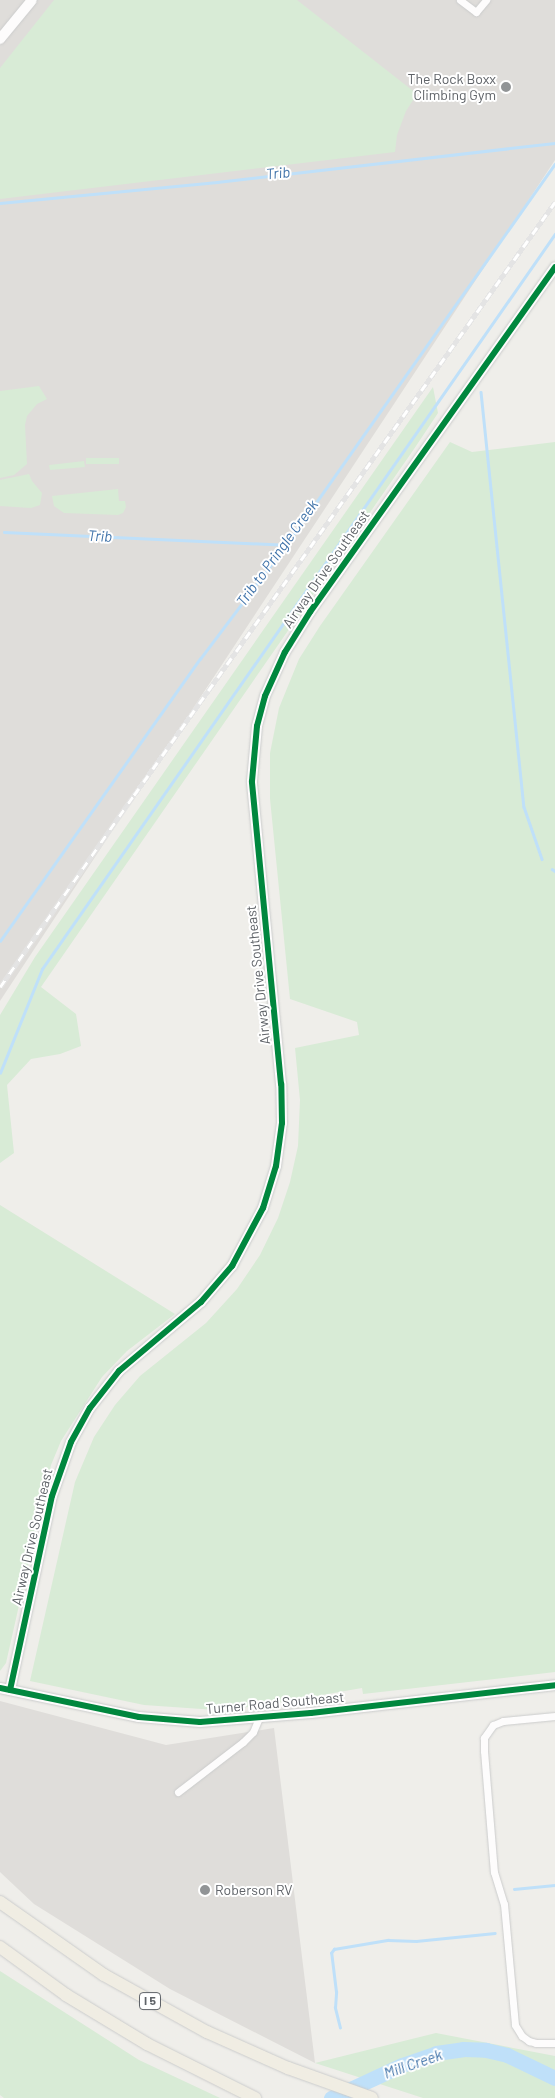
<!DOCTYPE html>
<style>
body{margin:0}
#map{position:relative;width:555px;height:2098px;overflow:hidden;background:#efeeea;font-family:Barlow,sans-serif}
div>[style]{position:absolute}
.industrial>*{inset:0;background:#dfddda}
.green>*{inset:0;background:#d8ebd6;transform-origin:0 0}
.stream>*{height:2.5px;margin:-1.25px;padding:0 1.25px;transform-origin:1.25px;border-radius:1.25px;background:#bfe0f9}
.river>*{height:15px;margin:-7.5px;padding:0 7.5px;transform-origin:7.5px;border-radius:7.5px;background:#bfe0f9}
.roads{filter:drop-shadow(0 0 1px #cbcccc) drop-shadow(0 0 1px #cbcccc)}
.street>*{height:7px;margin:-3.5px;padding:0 3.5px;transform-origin:3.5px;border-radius:3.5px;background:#fdfcfc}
.secondary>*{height:10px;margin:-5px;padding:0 5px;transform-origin:5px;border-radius:5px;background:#fdfcfc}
.highway>*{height:12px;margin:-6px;padding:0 6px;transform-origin:6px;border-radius:6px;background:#f0ede3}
.rail>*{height:4.5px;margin-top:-2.25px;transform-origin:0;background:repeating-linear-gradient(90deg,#fff 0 8px,#e4e4e4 0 16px);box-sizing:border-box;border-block:1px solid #e4e4e4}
.cycleway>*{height:6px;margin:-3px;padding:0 3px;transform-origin:3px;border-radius:3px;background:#00873e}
.dots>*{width:14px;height:14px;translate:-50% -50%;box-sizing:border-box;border:2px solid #fff;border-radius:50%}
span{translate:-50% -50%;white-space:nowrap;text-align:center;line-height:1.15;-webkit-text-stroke:4px #fff;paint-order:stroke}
.shield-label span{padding:1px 4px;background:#fff;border:1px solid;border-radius:4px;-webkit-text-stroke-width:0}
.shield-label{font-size:12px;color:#5f6368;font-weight:700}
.poi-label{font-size:14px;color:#5f6368}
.right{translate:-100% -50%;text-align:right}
.left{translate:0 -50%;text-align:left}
.street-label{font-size:14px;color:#5f6368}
.water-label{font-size:15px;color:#4174aa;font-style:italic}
</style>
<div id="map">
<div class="industrial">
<i style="clip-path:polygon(0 0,555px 0,555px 160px,0 1001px)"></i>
<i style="clip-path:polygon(0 1701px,166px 1745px,274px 1728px,315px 2063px,170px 1989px,34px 1904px,0 1872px)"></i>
</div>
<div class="green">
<i style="clip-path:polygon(54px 0,297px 0,417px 94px,406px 111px,397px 135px,395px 152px,0 199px,0 68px)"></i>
<i style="clip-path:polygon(39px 386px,47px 399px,37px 404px,27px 416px,25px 425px,27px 464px,14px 475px,0 478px,0 391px)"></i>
<i style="clip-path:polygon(433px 387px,438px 413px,414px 449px,41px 987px,76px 1014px,81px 1046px,60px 1054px,31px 1059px,7px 1085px,14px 1153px,0 1163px,0 1015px,35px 957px)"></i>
<i style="clip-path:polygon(450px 442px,472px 452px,555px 442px,555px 1672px,363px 1694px,362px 1688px,259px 1706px,216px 1710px,144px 1705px,30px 1681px,75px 1482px,94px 1437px,115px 1405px,140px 1376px,206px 1323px,237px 1289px,260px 1255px,278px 1218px,290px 1182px,298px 1146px,300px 1100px,295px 1048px,359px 1035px,357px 1022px,290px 999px,270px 799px,270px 753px,279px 708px,299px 659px,320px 626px)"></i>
<i style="left:119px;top:458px;width:6px;height:33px;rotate:90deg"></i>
<i style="clip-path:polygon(84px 461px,85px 467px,50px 470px,49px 465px)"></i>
<i style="clip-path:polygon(29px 474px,32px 481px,42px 493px,40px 505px,31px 508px,0 506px,0 480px)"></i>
<i style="clip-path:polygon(118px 489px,119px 501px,125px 501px,126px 507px,123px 513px,118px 515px,64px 513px,54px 506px,52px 496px)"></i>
<i style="clip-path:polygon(0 1205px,175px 1314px,127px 1351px,102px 1377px,61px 1441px,51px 1465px,43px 1499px,6px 1663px,0 1671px)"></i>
<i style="clip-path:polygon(0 1971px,139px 2060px,220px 2098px,4px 2098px,0 2095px)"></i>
<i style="clip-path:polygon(436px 2033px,555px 2056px,555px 2098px,423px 2098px,315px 2063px)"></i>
</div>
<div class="stream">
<i style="left:0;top:203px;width:218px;rotate:-5.5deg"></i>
<i style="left:217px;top:182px;width:340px;rotate:-6.6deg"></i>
<i style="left:481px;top:392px;width:417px;rotate:84.1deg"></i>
<i style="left:524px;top:807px;width:55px;rotate:70.9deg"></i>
<i style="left:4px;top:532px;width:281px;rotate:2.6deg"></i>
<i style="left:552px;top:869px;width:4px;rotate:34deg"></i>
<i style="left:0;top:941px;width:346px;rotate:-54.7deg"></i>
<i style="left:200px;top:659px;width:143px;rotate:-53deg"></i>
<i style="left:286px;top:545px;width:466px;rotate:-54.8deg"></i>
<i style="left:0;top:1073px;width:112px;rotate:-68deg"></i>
<i style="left:42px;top:969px;width:896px;rotate:-55.09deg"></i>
<i style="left:514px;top:1889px;width:41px;rotate:-5.6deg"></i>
<i style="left:340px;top:2028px;width:21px;rotate:-104deg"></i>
<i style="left:335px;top:2008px;width:16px;rotate:-86deg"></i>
<i style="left:336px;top:1992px;width:39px;rotate:-97deg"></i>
<i style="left:331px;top:1953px;width:5px;rotate:-53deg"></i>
<i style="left:334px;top:1949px;width:55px;rotate:-9.5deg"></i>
<i style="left:388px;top:1940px;width:28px;rotate:2deg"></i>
<i style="left:416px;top:1941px;width:79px;rotate:-5.8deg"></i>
</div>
<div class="river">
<i style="left:331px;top:2098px;width:78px;rotate:-24.9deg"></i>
<i style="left:402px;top:2065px;width:36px;rotate:-19deg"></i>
<i style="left:436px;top:2053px;width:27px;rotate:-8deg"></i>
<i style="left:463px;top:2049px;width:23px;rotate:2deg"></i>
<i style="left:486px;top:2050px;width:22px;rotate:13deg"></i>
<i style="left:507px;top:2055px;width:53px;rotate:25.6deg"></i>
</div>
<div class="roads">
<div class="street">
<i style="left:460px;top:0;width:20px;rotate:37deg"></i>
<i style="left:476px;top:12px;width:16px;rotate:-50deg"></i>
<i style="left:555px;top:1716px;width:52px;rotate:174.5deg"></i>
<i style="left:503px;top:1721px;width:11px;rotate:158deg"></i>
<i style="left:493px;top:1725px;width:16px;rotate:125deg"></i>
<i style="left:484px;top:1738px;width:13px;rotate:90deg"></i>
<i style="left:484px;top:1751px;width:121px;rotate:85.3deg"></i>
<i style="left:494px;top:1872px;width:34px;rotate:73deg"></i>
<i style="left:504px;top:1904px;width:121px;rotate:84.8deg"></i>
<i style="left:515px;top:2025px;width:13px;rotate:58deg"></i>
<i style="left:522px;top:2036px;width:9px;rotate:36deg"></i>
<i style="left:529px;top:2041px;width:7px;rotate:16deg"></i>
<i style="left:536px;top:2043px;width:19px"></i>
<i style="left:178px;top:1792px;width:82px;rotate:-37.6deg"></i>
<i style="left:243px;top:1742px;width:14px;rotate:-45deg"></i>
<i style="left:253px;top:1732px;width:15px;rotate:-67deg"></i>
</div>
<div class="secondary">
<i style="left:0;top:39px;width:50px;rotate:-50.6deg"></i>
<i style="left:0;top:1688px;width:142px;rotate:11.8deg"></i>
<i style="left:139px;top:1717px;width:61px;rotate:4.7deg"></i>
<i style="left:200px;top:1722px;width:111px;rotate:-4.6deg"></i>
<i style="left:311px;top:1713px;width:246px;rotate:-6.5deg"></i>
<i style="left:10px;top:1690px;width:198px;rotate:-77.8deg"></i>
<i style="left:52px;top:1496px;width:57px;rotate:-70.6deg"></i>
<i style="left:71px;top:1442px;width:39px;rotate:-61deg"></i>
<i style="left:90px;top:1408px;width:47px;rotate:-51.9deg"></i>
<i style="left:119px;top:1371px;width:107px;rotate:-40.1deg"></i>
<i style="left:201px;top:1302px;width:48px;rotate:-49.3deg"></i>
<i style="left:232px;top:1266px;width:66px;rotate:-61.9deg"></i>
<i style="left:263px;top:1208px;width:44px;rotate:-72.8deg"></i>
<i style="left:276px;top:1166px;width:43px;rotate:-82.1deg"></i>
<i style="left:282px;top:1123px;width:39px;rotate:-91deg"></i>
<i style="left:281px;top:1084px;width:304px;rotate:-95.5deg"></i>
<i style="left:252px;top:781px;width:55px;rotate:-84.8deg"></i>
<i style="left:257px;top:726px;width:31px;rotate:-75deg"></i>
<i style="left:265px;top:696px;width:48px;rotate:-65.6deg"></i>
<i style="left:285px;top:652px;width:47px;rotate:-58deg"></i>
<i style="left:310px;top:612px;width:423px;rotate:-54.6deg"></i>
</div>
<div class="highway">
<i style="left:0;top:1902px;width:127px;rotate:35.1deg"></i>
<i style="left:104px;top:1975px;width:118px;rotate:29deg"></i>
<i style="left:207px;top:2032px;width:89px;rotate:24deg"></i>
<i style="left:288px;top:2068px;width:89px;rotate:19.7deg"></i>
<i style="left:0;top:1947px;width:82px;rotate:36deg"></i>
<i style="left:66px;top:1995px;width:95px;rotate:31.2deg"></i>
<i style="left:147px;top:2044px;width:121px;rotate:26.6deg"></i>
</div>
</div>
<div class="rail">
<i style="left:0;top:987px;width:234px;rotate:-55.1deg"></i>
<i style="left:134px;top:795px;width:727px;rotate:-54.63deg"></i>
</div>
<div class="cycleway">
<i style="left:0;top:1688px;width:142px;rotate:11.8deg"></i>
<i style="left:139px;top:1717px;width:61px;rotate:4.7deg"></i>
<i style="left:200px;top:1722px;width:111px;rotate:-4.6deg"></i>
<i style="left:311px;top:1713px;width:246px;rotate:-6.5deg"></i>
<i style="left:10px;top:1690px;width:198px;rotate:-77.8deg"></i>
<i style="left:52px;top:1496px;width:57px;rotate:-70.6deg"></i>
<i style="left:71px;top:1442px;width:39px;rotate:-61deg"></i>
<i style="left:90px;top:1408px;width:47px;rotate:-51.9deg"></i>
<i style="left:119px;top:1371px;width:107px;rotate:-40.1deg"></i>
<i style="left:201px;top:1302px;width:48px;rotate:-49.3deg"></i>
<i style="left:232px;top:1266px;width:66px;rotate:-61.9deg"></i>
<i style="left:263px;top:1208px;width:44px;rotate:-72.8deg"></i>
<i style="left:276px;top:1166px;width:43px;rotate:-82.1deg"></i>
<i style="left:282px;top:1123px;width:39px;rotate:-91deg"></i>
<i style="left:281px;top:1084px;width:304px;rotate:-95.5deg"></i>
<i style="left:252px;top:781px;width:55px;rotate:-84.8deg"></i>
<i style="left:257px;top:726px;width:31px;rotate:-75deg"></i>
<i style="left:265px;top:696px;width:48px;rotate:-65.6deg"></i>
<i style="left:285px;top:652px;width:47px;rotate:-58deg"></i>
<i style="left:310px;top:612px;width:423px;rotate:-54.6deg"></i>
</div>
<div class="dots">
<i style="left:506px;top:87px;background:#919496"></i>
<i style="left:205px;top:1890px;background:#919496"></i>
</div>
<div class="shield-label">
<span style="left:150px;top:2001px">I 5</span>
</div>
<div class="poi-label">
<span class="right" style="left:496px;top:87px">The Rock Boxx<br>Climbing Gym</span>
<span class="left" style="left:215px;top:1890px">Roberson RV</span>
</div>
<div class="street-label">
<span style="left:326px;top:569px;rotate:-55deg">Airway Drive Southeast</span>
<span style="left:258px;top:975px;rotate:-96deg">Airway Drive Southeast</span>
<span style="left:32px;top:1537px;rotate:-77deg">Airway Drive Southeast</span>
<span style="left:275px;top:1703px;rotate:-5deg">Turner Road Southeast</span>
</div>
<div class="water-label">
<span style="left:278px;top:173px;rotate:-6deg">Trib</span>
<span style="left:100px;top:536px;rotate:3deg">Trib</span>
<span style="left:277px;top:553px;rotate:-54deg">Trib to Pringle Creek</span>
<span style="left:413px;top:2064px;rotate:-19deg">Mill Creek</span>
</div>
</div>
